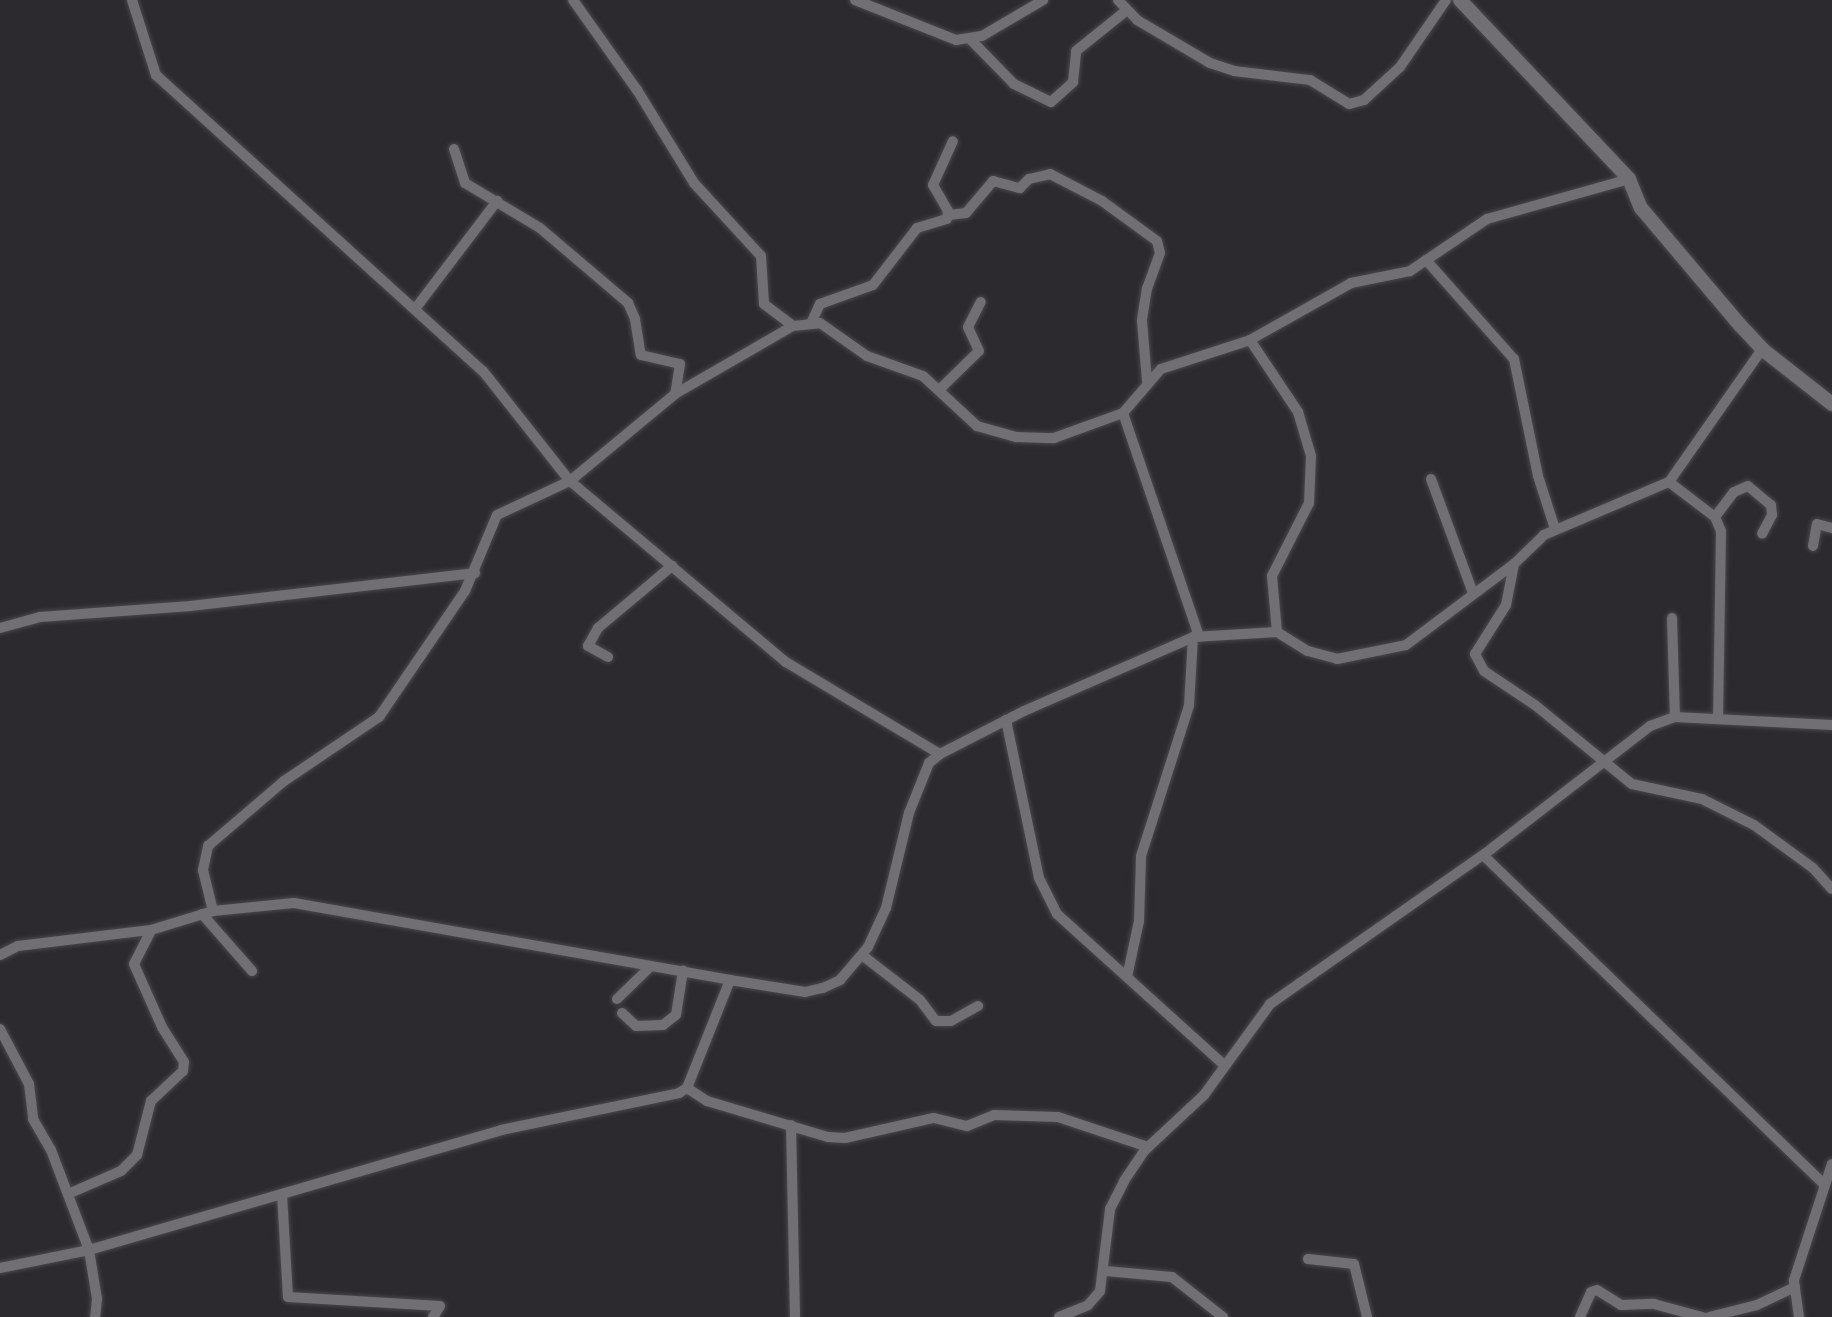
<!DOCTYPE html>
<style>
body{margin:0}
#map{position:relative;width:1832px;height:1317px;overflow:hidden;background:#2d2a2f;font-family:"Noto Sans",sans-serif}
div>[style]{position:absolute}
.roads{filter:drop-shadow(0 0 2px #49474b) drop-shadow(0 0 2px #49474b)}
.minor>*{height:10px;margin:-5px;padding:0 5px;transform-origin:5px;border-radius:5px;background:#716f74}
.tertiary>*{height:14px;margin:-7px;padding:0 7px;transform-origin:7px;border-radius:7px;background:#716f74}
span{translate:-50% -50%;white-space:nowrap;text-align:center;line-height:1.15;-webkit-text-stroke:5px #151315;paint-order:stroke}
</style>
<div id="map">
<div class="roads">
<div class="minor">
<i style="left:132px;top:0;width:79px;rotate:72.3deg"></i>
<i style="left:156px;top:75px;width:441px;rotate:42.2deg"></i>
<i style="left:483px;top:371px;width:140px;rotate:51.7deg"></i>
<i style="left:570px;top:481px;width:282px;rotate:40deg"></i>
<i style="left:786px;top:662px;width:179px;rotate:30.9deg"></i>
<i style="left:573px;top:0;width:110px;rotate:54.6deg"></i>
<i style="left:637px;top:90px;width:109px;rotate:58.5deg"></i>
<i style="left:694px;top:183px;width:99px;rotate:47.5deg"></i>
<i style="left:761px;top:256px;width:48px;rotate:86.4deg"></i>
<i style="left:764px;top:304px;width:36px;rotate:37deg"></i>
<i style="left:855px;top:0;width:109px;rotate:21.6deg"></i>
<i style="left:956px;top:40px;width:26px;rotate:-9deg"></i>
<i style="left:982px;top:36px;width:71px;rotate:-30.5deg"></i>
<i style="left:1118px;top:0;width:28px;rotate:46deg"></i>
<i style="left:1137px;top:20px;width:85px;rotate:30.5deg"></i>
<i style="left:1210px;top:63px;width:25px;rotate:18deg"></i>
<i style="left:1234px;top:71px;width:77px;rotate:6.8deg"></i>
<i style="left:1310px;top:80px;width:46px;rotate:31.6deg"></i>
<i style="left:1349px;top:104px;width:16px;rotate:-15deg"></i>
<i style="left:1364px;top:100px;width:49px;rotate:-42.5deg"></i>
<i style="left:1400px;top:67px;width:81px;rotate:-55.5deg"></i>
<i style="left:971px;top:40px;width:62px;rotate:45.7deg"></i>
<i style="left:1014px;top:84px;width:41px;rotate:25.9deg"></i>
<i style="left:1051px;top:102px;width:30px;rotate:-42deg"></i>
<i style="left:1073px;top:82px;width:31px;rotate:-84deg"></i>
<i style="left:1076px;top:51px;width:65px;rotate:-38.8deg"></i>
<i style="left:454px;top:149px;width:36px;rotate:72deg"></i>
<i style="left:465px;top:183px;width:87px;rotate:31deg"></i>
<i style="left:540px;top:228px;width:116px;rotate:40.4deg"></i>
<i style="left:628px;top:303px;width:17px;rotate:66deg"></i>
<i style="left:635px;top:319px;width:36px;rotate:81deg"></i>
<i style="left:641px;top:355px;width:40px;rotate:13deg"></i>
<i style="left:680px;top:364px;width:30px;rotate:99deg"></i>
<i style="left:949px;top:215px;width:17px;rotate:-7deg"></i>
<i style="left:966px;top:213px;width:42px;rotate:-49.8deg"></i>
<i style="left:993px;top:181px;width:28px;rotate:15deg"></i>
<i style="left:1020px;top:188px;width:13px;rotate:-45deg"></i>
<i style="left:1029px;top:179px;width:22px;rotate:-13deg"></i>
<i style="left:1050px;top:174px;width:59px;rotate:27.4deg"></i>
<i style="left:1102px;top:201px;width:68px;rotate:36deg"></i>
<i style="left:1157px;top:241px;width:12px;rotate:76deg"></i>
<i style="left:1160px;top:253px;width:37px;rotate:110deg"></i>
<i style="left:1147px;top:288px;width:33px;rotate:99deg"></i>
<i style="left:1142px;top:321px;width:60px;rotate:85.2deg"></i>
<i style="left:1426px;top:260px;width:132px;rotate:48.4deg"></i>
<i style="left:1514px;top:359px;width:119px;rotate:78.4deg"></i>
<i style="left:1538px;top:476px;width:56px;rotate:72.2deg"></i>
<i style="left:415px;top:309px;width:136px;rotate:-52.8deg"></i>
<i style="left:812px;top:321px;width:19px;rotate:-65deg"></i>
<i style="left:820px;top:304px;width:56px;rotate:-19.7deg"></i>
<i style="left:873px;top:285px;width:72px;rotate:-52.3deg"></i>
<i style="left:917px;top:228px;width:31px;rotate:-17deg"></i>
<i style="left:947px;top:219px;width:8px;rotate:-83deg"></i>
<i style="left:948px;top:211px;width:30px;rotate:-120deg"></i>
<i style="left:933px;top:185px;width:48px;rotate:-65.6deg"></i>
<i style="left:1250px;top:340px;width:87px;rotate:56.3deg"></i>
<i style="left:1298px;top:412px;width:46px;rotate:73.5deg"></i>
<i style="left:1311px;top:456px;width:47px;rotate:92.4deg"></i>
<i style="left:1309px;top:503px;width:82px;rotate:116.9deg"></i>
<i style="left:1272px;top:576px;width:56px;rotate:84.9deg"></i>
<i style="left:940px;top:389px;width:54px;rotate:-44.3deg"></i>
<i style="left:979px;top:351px;width:26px;rotate:-115deg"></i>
<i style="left:968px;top:327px;width:28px;rotate:-63deg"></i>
<i style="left:1123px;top:413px;width:236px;rotate:71.2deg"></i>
<i style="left:1431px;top:479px;width:121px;rotate:69.8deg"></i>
<i style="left:1669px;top:482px;width:58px;rotate:37.3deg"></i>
<i style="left:1715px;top:517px;width:15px;rotate:67deg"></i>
<i style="left:1721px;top:531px;width:187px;rotate:90.9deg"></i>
<i style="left:1715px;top:517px;width:31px;rotate:-53deg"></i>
<i style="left:1734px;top:492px;width:15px;rotate:-23deg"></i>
<i style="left:1748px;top:486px;width:30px;rotate:40deg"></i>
<i style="left:1771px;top:505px;width:10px;rotate:84deg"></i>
<i style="left:1772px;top:515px;width:21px;rotate:118deg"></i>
<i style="left:1813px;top:546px;width:22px;rotate:-80deg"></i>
<i style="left:1817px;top:524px;width:16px;rotate:15deg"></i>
<i style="left:1514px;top:564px;width:42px;rotate:101deg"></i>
<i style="left:1506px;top:605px;width:58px;rotate:122.3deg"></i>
<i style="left:1475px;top:654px;width:19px;rotate:62deg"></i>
<i style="left:1484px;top:671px;width:61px;rotate:33.7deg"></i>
<i style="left:1535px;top:705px;width:125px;rotate:39.2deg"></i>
<i style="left:1632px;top:784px;width:72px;rotate:12.1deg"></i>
<i style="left:1702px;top:799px;width:58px;rotate:26.6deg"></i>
<i style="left:1754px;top:825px;width:73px;rotate:36.1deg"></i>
<i style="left:1813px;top:868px;width:28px;rotate:48deg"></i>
<i style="left:1672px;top:618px;width:99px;rotate:88.3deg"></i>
<i style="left:0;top:628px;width:41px;rotate:-15.4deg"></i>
<i style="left:40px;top:617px;width:151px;rotate:-4.2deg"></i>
<i style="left:191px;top:606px;width:286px;rotate:-6.6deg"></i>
<i style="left:608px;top:657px;width:23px;rotate:-151deg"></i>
<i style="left:588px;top:646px;width:21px;rotate:-61deg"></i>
<i style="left:598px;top:628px;width:97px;rotate:-40deg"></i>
<i style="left:1006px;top:720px;width:161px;rotate:78.2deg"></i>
<i style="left:1039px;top:878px;width:40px;rotate:63.4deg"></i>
<i style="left:1057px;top:914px;width:225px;rotate:42.1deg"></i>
<i style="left:1483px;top:855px;width:475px;rotate:44deg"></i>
<i style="left:213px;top:911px;width:42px;rotate:-103.7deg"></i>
<i style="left:203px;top:870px;width:25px;rotate:-78deg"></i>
<i style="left:208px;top:846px;width:100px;rotate:-40.5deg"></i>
<i style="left:284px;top:781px;width:115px;rotate:-34deg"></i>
<i style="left:379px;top:717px;width:153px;rotate:-55.7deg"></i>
<i style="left:465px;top:591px;width:82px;rotate:-67.2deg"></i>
<i style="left:497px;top:515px;width:81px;rotate:-25deg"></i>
<i style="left:570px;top:481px;width:136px;rotate:-39.6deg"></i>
<i style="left:675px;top:394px;width:136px;rotate:-30deg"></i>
<i style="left:793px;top:326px;width:27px;rotate:-6deg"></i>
<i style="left:820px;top:323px;width:57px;rotate:35.1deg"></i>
<i style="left:867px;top:356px;width:59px;rotate:19.7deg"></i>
<i style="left:923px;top:376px;width:74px;rotate:42.8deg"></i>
<i style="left:977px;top:426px;width:41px;rotate:15.8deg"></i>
<i style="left:1016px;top:437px;width:38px;rotate:2deg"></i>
<i style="left:1054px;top:438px;width:73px;rotate:-19.9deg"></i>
<i style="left:1123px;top:413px;width:58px;rotate:-49.2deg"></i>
<i style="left:1161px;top:369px;width:94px;rotate:-18deg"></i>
<i style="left:1250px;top:340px;width:116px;rotate:-29.4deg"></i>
<i style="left:1351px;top:283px;width:60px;rotate:-11.5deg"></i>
<i style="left:1410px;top:271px;width:93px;rotate:-34deg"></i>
<i style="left:1487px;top:219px;width:148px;rotate:-15.7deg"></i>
<i style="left:202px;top:914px;width:76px;rotate:48.7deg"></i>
<i style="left:0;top:955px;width:20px;rotate:-27deg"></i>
<i style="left:18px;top:946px;width:134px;rotate:-6.9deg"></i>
<i style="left:151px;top:930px;width:65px;rotate:-17deg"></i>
<i style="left:213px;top:911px;width:81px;rotate:-5.6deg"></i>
<i style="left:294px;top:903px;width:443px;rotate:10deg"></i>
<i style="left:730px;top:980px;width:76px;rotate:9.1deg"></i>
<i style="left:805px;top:992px;width:18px;rotate:-13deg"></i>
<i style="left:823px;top:988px;width:19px;rotate:-25deg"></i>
<i style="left:840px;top:980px;width:43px;rotate:-49.7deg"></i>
<i style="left:868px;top:947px;width:43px;rotate:-65.2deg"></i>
<i style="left:886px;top:908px;width:98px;rotate:-76.4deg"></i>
<i style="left:909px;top:813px;width:54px;rotate:-68.2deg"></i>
<i style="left:929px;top:763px;width:14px;rotate:-39deg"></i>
<i style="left:940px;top:754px;width:94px;rotate:-27.1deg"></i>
<i style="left:1024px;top:711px;width:184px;rotate:-23.6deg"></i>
<i style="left:1193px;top:637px;width:84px;rotate:-3.4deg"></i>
<i style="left:1277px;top:632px;width:36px;rotate:32deg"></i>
<i style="left:1308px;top:651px;width:30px;rotate:15deg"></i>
<i style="left:1337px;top:659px;width:70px;rotate:-11.5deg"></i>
<i style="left:1406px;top:645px;width:135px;rotate:-36.9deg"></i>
<i style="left:1514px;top:564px;width:42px;rotate:-44deg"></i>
<i style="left:1544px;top:535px;width:136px;rotate:-23deg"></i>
<i style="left:1669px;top:482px;width:162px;rotate:-55deg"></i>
<i style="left:862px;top:955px;width:73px;rotate:37.8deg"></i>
<i style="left:920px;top:1000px;width:26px;rotate:53deg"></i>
<i style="left:936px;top:1021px;width:15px"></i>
<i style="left:951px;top:1021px;width:31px;rotate:-29deg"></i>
<i style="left:1127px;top:977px;width:57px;rotate:-77.9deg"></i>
<i style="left:1139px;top:921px;width:65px;rotate:-88.2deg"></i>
<i style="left:1141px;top:856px;width:157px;rotate:-72.3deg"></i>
<i style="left:1189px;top:706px;width:69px;rotate:-86.7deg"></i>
<i style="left:617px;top:999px;width:46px;rotate:-44.1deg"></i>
<i style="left:622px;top:1013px;width:19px;rotate:43deg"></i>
<i style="left:636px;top:1026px;width:27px;rotate:-2deg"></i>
<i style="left:663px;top:1025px;width:16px;rotate:-38deg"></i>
<i style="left:676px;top:1015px;width:45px;rotate:-81deg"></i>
<i style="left:0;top:1029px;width:62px;rotate:62.2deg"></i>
<i style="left:29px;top:1084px;width:35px;rotate:83deg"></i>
<i style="left:33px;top:1119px;width:36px;rotate:60deg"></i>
<i style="left:51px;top:1150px;width:107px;rotate:69.2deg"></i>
<i style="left:89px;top:1250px;width:50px;rotate:80.7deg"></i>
<i style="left:97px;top:1299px;width:18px;rotate:96deg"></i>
<i style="left:687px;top:1088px;width:24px;rotate:33deg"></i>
<i style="left:707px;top:1101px;width:126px;rotate:16.6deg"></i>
<i style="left:828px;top:1137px;width:17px;rotate:3deg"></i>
<i style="left:845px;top:1138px;width:91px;rotate:-12.7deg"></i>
<i style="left:934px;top:1118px;width:34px;rotate:14deg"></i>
<i style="left:967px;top:1126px;width:29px;rotate:-22deg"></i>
<i style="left:994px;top:1115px;width:64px;rotate:1.8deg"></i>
<i style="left:1058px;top:1117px;width:95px;rotate:18.4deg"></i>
<i style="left:791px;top:1125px;width:192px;rotate:88.8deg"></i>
<i style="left:68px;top:1194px;width:58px;rotate:-23.5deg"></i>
<i style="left:121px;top:1171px;width:23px;rotate:-45deg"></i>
<i style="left:137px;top:1155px;width:56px;rotate:-75.5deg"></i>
<i style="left:151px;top:1101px;width:44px;rotate:-43.2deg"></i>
<i style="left:183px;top:1071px;width:9px;rotate:-84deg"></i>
<i style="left:184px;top:1062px;width:41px;rotate:-122.2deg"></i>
<i style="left:162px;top:1027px;width:69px;rotate:-114deg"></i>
<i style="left:134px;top:964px;width:38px;rotate:-63deg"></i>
<i style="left:282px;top:1194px;width:103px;rotate:86.7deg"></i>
<i style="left:288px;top:1297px;width:152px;rotate:3.4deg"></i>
<i style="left:440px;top:1306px;width:13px;rotate:122deg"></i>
<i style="left:1308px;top:1259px;width:46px;rotate:6.2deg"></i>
<i style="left:1354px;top:1264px;width:55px;rotate:76.2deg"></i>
<i style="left:0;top:1268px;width:91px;rotate:-11.4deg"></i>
<i style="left:89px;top:1250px;width:429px;rotate:-16.2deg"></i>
<i style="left:501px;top:1130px;width:182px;rotate:-11.7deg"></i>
<i style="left:679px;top:1093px;width:9px;rotate:-32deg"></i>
<i style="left:687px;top:1088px;width:116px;rotate:-68.3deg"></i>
<i style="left:1106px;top:1271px;width:66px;rotate:5.2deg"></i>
<i style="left:1172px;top:1277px;width:65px;rotate:38.1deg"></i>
<i style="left:1059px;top:1317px;width:31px;rotate:-22deg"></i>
<i style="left:1088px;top:1305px;width:18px;rotate:-49deg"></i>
<i style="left:1100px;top:1291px;width:83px;rotate:-83deg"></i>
<i style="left:1110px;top:1209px;width:31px;rotate:-63deg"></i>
<i style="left:1124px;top:1181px;width:37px;rotate:-56deg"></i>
<i style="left:1145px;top:1150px;width:81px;rotate:-43deg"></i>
<i style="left:1204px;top:1095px;width:112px;rotate:-54deg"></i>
<i style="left:1270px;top:1004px;width:270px;rotate:-35deg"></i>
<i style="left:1491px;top:849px;width:201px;rotate:-37.7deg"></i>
<i style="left:1650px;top:726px;width:27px;rotate:-20deg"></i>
<i style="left:1675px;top:717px;width:157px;rotate:2.9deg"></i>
<i style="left:1580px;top:1317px;width:27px;rotate:-66deg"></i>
<i style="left:1591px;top:1292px;width:6px;rotate:-18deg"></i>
<i style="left:1597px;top:1290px;width:28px;rotate:32deg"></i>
<i style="left:1621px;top:1305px;width:33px;rotate:-2deg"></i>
<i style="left:1654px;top:1304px;width:50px;rotate:15.2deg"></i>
<i style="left:1709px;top:1317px;width:49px;rotate:-14deg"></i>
<i style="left:1757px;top:1305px;width:42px;rotate:-25.3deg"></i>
<i style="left:1799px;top:1317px;width:37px;rotate:-98deg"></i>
<i style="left:1794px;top:1280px;width:122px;rotate:-71.9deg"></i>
</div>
<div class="tertiary">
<i style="left:1460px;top:0;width:246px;rotate:46.6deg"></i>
<i style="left:1629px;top:179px;width:31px;rotate:68deg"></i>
<i style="left:1641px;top:208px;width:153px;rotate:49.8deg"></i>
<i style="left:1740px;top:325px;width:33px;rotate:47deg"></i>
<i style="left:1762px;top:349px;width:89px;rotate:38.2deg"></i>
</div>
</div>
</div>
